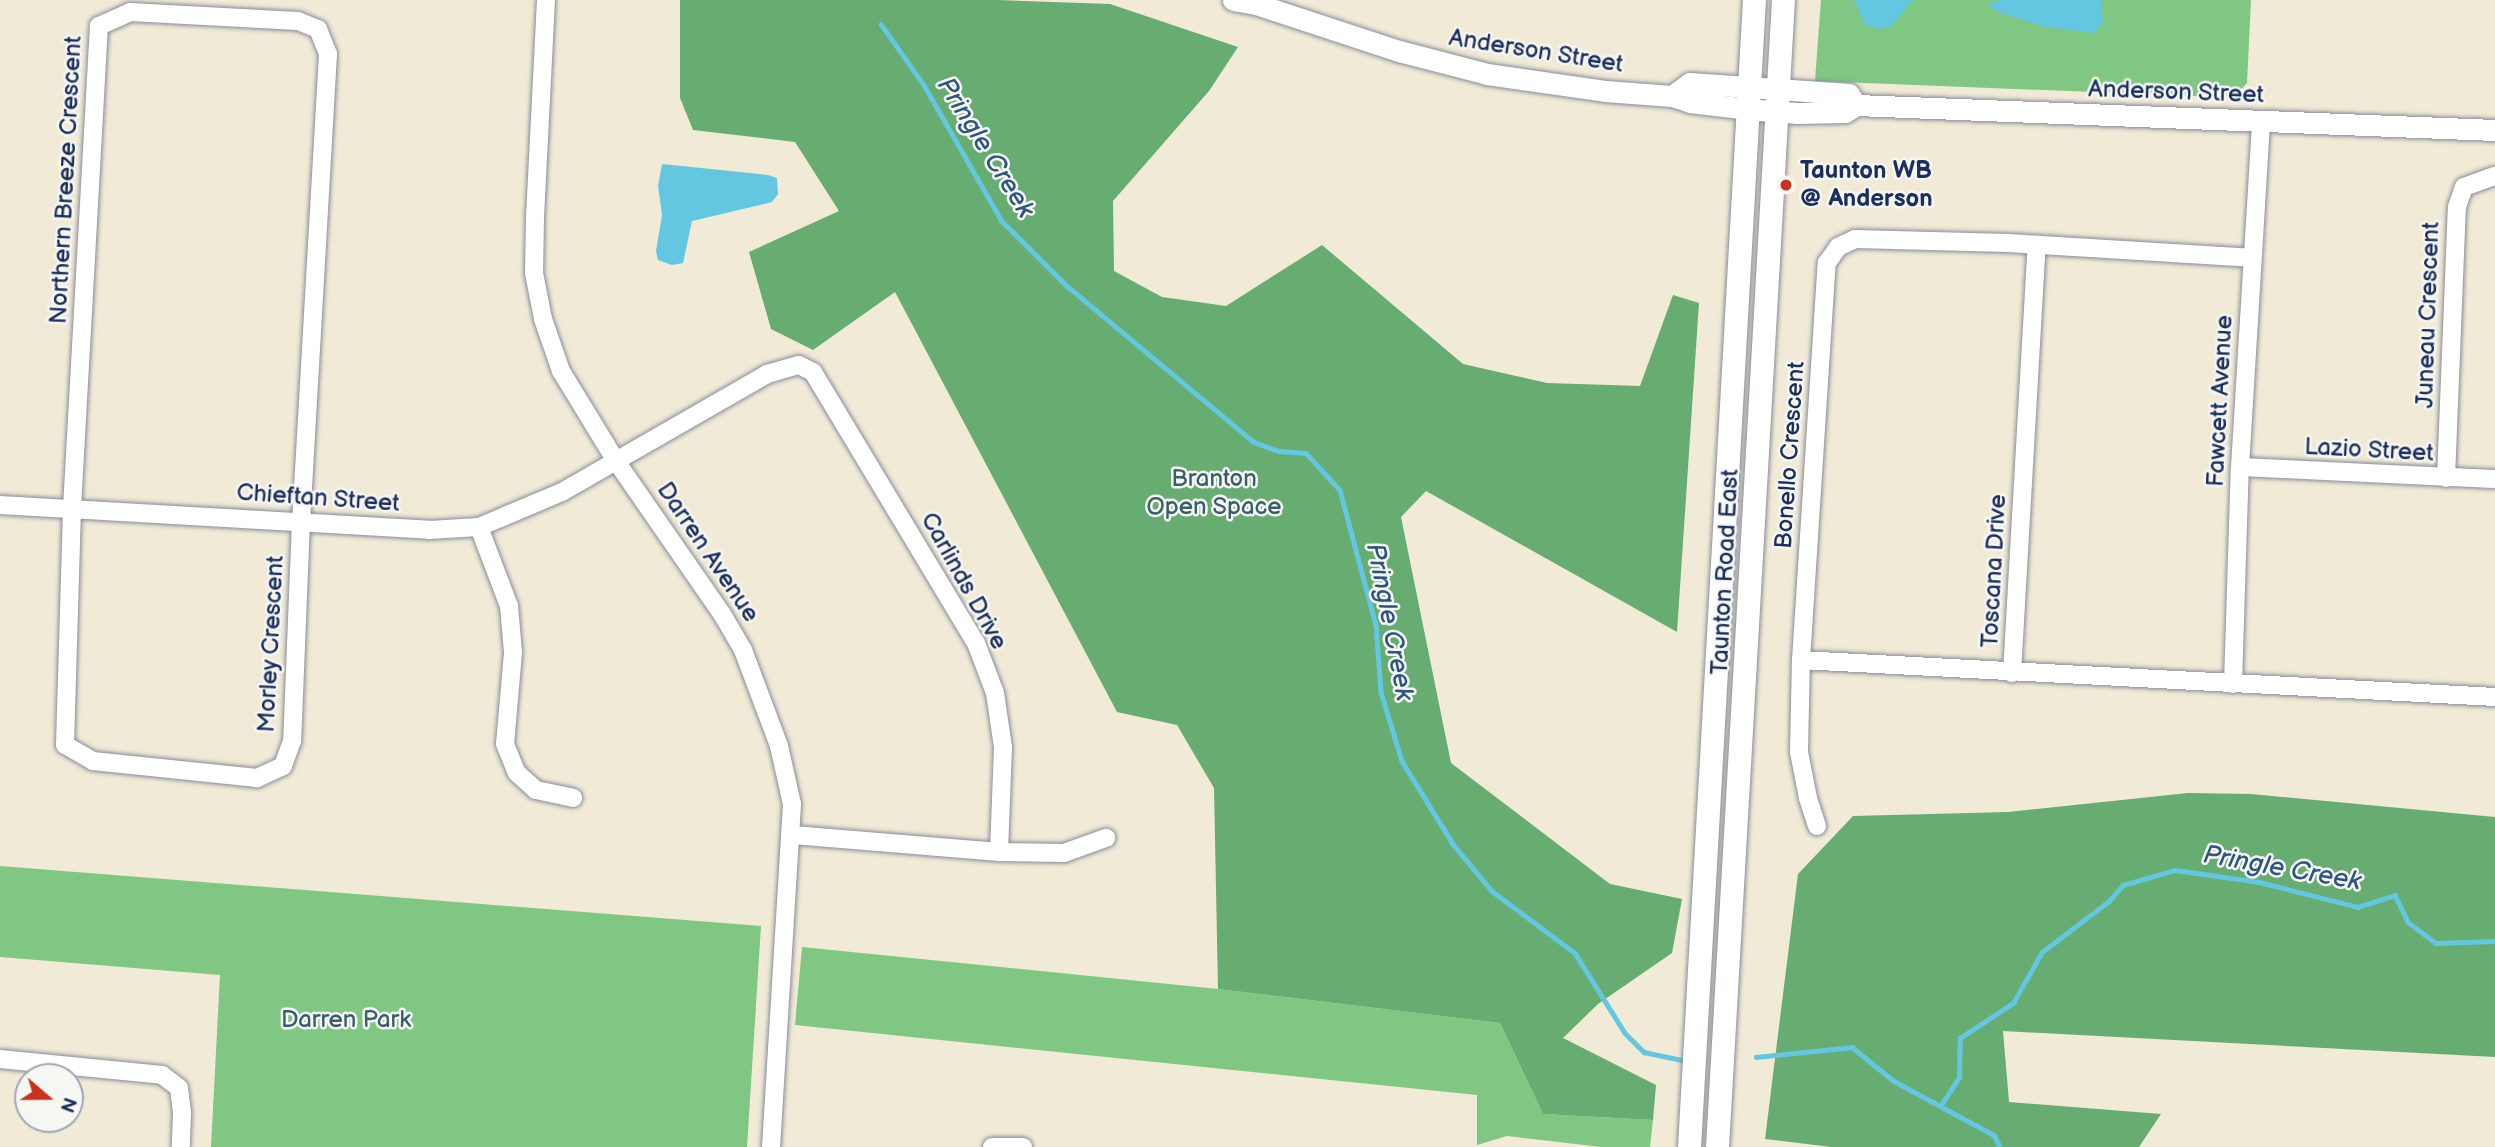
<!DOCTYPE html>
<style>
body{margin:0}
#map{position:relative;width:2495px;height:1147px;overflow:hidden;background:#f1ead6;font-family:"Balsamiq Sans",sans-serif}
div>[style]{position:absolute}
.green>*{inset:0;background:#7fc783}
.forest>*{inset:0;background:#67ac71}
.water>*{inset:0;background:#63c7e1}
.stream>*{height:4.5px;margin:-2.25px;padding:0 2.25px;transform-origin:2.25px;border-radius:2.25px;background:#63c7e1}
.roads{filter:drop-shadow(0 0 2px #868c9a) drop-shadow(0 0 2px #868c9a)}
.minor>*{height:18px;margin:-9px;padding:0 9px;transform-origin:9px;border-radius:9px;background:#fff}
.tertiary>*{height:21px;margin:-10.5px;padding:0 10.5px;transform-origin:10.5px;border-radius:10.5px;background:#fff}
.secondary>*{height:23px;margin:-11.5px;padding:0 11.5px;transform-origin:11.5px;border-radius:11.5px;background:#fff}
.dots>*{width:19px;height:19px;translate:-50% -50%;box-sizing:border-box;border:4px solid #f6f6f2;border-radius:50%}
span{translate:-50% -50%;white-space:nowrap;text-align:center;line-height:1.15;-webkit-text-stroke:5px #f6f6f2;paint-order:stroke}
.street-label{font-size:24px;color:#1b2f5e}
.poi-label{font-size:24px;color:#1b2f5e;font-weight:700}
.left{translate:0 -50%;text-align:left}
.park-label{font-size:24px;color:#395d69}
.water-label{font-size:26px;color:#2d557f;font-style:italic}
.north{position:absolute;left:14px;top:1063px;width:70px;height:70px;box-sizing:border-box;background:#f6f6f2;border:2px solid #9ea6b7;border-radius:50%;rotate:110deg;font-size:19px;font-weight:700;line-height:28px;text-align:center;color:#1b2f5e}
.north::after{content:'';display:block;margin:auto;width:24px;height:32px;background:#c8321e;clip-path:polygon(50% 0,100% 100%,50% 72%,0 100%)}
</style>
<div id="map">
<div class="green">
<i style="clip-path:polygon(1821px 0,2251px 0,2247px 83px,2236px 95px,2218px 97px,1815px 81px)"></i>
<i style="clip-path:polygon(0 866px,761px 926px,747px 1147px,211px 1147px,220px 975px,0 957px)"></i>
<i style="clip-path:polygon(802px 947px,1218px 989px,1500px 1023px,1543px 1114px,1653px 1120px,1650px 1147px,1601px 1147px,1507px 1136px,1477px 1145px,1477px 1095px,795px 1025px)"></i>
</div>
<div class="forest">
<i style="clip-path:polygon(680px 0,997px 0,1110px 4px,1238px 47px,1209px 91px,1113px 201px,1114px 271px,1162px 297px,1226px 306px,1322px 245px,1463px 364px,1547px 383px,1640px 386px,1673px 295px,1699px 303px,1677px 632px,1426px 491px,1401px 517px,1451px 763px,1610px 884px,1682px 899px,1672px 953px,1598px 1004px,1563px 1038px,1656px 1085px,1653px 1120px,1543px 1114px,1500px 1023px,1218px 989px,1214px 788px,1177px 725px,1117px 712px,895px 292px,813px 350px,771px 329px,749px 252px,839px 211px,795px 142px,693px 130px,680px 98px)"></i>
<i style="clip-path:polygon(2188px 793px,2251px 794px,2495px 817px,2495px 1057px,2003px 1031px,2009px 1102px,2161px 1114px,2139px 1147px,1831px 1147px,1765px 1139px,1798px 874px,1853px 816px,2008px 812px)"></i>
</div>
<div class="water">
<i style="clip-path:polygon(1854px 0,1913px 0,1890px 27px,1878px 29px,1865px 25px)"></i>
<i style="clip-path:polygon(2001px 0,2101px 0,2103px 22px,2094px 33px,2045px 27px,1995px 11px,1988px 3px)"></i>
<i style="clip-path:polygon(662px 164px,768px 175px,777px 178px,778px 194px,772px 202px,692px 221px,683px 263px,672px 265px,658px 260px,656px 251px,662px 215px,658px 186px)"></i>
</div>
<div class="stream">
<i style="left:881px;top:24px;width:75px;rotate:54.8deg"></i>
<i style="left:924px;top:85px;width:157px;rotate:60.2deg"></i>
<i style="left:1002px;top:221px;width:91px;rotate:45deg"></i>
<i style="left:1066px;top:285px;width:245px;rotate:39.9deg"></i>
<i style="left:1254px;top:442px;width:27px;rotate:20deg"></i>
<i style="left:1279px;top:451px;width:27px;rotate:4deg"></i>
<i style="left:1306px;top:453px;width:50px;rotate:47.4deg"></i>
<i style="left:1340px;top:490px;width:140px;rotate:75.1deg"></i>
<i style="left:1376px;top:625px;width:67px;rotate:85.7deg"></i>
<i style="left:1381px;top:692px;width:72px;rotate:73.1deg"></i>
<i style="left:1402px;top:761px;width:97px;rotate:58.4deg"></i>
<i style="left:1453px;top:844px;width:61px;rotate:50.3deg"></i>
<i style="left:1492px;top:891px;width:104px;rotate:36.8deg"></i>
<i style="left:1575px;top:953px;width:94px;rotate:58deg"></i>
<i style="left:1625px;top:1033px;width:27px;rotate:45deg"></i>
<i style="left:1644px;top:1052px;width:38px;rotate:12deg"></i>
<i style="left:1756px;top:1057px;width:97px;rotate:-5.9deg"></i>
<i style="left:1852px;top:1047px;width:54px;rotate:39deg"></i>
<i style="left:1894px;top:1081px;width:114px;rotate:28.4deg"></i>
<i style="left:1994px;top:1135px;width:13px;rotate:63deg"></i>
<i style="left:1941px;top:1105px;width:33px;rotate:-57deg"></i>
<i style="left:1959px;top:1077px;width:39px;rotate:-89deg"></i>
<i style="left:1960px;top:1038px;width:64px;rotate:-33.4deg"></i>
<i style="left:2013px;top:1003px;width:59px;rotate:-60.4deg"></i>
<i style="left:2042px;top:952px;width:84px;rotate:-37.3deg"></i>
<i style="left:2109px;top:901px;width:21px;rotate:-49deg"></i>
<i style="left:2123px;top:885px;width:54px;rotate:-16.1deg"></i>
<i style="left:2175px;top:870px;width:85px;rotate:8.1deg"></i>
<i style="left:2259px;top:882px;width:102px;rotate:14.2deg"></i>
<i style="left:2358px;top:907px;width:39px;rotate:-18deg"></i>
<i style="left:2395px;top:895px;width:30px;rotate:64deg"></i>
<i style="left:2408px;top:922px;width:35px;rotate:37deg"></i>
<i style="left:2436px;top:943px;width:59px;rotate:-1.9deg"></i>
</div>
<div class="roads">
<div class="minor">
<i style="left:546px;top:0;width:218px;rotate:92.9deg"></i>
<i style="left:535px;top:218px;width:55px;rotate:91deg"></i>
<i style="left:534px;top:273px;width:47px;rotate:78.9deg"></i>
<i style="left:543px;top:319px;width:55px;rotate:70.9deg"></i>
<i style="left:561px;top:371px;width:105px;rotate:58.6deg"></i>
<i style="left:616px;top:461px;width:186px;rotate:55.3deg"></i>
<i style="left:722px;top:614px;width:42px;rotate:59.7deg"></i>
<i style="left:743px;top:650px;width:103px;rotate:69.4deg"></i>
<i style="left:779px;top:746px;width:59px;rotate:77.4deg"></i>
<i style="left:792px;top:804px;width:344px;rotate:93.5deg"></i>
<i style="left:130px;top:12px;width:168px;rotate:3.1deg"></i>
<i style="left:298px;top:21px;width:22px;rotate:22deg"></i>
<i style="left:318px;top:29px;width:27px;rotate:68deg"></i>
<i style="left:328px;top:54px;width:468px;rotate:93.3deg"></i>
<i style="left:301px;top:521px;width:220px;rotate:92.3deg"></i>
<i style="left:292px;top:741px;width:27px;rotate:110deg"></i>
<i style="left:283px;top:766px;width:29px;rotate:155deg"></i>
<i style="left:257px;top:778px;width:165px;rotate:-174.1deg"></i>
<i style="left:93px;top:761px;width:32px;rotate:-150deg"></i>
<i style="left:65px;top:745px;width:237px;rotate:-88.3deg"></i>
<i style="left:72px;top:508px;width:483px;rotate:-86.8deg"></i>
<i style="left:99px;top:26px;width:34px;rotate:-24deg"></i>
<i style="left:2240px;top:467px;width:255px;rotate:2.7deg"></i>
<i style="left:2446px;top:478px;width:271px;rotate:-87.7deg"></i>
<i style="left:2457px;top:207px;width:21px;rotate:-71deg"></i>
<i style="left:2464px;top:187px;width:33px;rotate:-20deg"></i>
<i style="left:0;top:505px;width:430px;rotate:3.3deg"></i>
<i style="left:429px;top:530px;width:50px;rotate:-3.4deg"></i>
<i style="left:479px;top:527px;width:90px;rotate:-22.9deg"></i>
<i style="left:562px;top:492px;width:237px;rotate:-29.9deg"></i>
<i style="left:767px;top:374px;width:33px;rotate:-16deg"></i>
<i style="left:799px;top:365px;width:16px;rotate:27deg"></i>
<i style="left:813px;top:372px;width:316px;rotate:59deg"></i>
<i style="left:976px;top:643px;width:53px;rotate:69.2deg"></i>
<i style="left:995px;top:693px;width:55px;rotate:81.6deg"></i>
<i style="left:1003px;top:747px;width:105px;rotate:92.2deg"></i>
<i style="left:479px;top:527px;width:85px;rotate:69.2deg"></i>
<i style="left:509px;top:606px;width:47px;rotate:85.1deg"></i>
<i style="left:513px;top:653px;width:91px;rotate:95deg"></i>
<i style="left:505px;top:744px;width:31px;rotate:68deg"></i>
<i style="left:517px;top:773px;width:25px;rotate:42deg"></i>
<i style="left:536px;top:790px;width:38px;rotate:12deg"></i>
<i style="left:1801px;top:660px;width:695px;rotate:3.05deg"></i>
<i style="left:2012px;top:673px;width:429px;rotate:-86.7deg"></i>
<i style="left:2233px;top:684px;width:217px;rotate:-88.2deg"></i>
<i style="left:2240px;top:467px;width:346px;rotate:-86.5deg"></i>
<i style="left:1817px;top:826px;width:29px;rotate:-108deg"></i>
<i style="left:1808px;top:798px;width:47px;rotate:-101.1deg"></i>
<i style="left:1799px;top:752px;width:92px;rotate:-88.8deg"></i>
<i style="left:1801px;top:660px;width:398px;rotate:-86.3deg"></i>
<i style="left:1827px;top:263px;width:19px;rotate:-55deg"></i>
<i style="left:1838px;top:247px;width:19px;rotate:-25deg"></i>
<i style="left:1855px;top:239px;width:153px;rotate:1.5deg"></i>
<i style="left:2008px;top:243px;width:243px;rotate:3.5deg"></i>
<i style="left:793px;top:835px;width:207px;rotate:4.7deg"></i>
<i style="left:999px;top:852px;width:65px;rotate:0.9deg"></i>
<i style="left:1064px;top:853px;width:45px;rotate:-19.7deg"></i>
<i style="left:0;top:1059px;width:163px;rotate:5.6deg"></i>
<i style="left:162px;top:1075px;width:21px;rotate:37deg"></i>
<i style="left:179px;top:1088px;width:24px;rotate:83deg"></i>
<i style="left:182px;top:1112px;width:35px;rotate:92deg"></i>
<i style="left:992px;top:1147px;width:31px"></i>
</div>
<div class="tertiary">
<i style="left:1233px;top:0;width:23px;rotate:10deg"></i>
<i style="left:1256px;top:4px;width:151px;rotate:18.2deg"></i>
<i style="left:1399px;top:51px;width:91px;rotate:14.6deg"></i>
<i style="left:1487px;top:74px;width:119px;rotate:8.2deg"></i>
<i style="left:1605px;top:91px;width:67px;rotate:4.3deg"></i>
<i style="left:1672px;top:96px;width:19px;rotate:18deg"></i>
<i style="left:1690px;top:102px;width:57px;rotate:7deg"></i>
<i style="left:1747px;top:109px;width:50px;rotate:4.6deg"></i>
<i style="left:1797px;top:113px;width:48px;rotate:-1.2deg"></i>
<i style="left:1845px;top:112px;width:13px;rotate:-32deg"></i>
<i style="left:1856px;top:105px;width:639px;rotate:2.24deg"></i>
<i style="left:1672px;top:96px;width:22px;rotate:-36deg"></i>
<i style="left:1690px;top:83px;width:159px;rotate:4deg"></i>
<i style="left:1849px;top:94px;width:13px;rotate:58deg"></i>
</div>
<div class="secondary">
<i style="left:1689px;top:1147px;width:1149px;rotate:-86.76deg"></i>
<i style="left:1717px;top:1147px;width:1149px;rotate:-86.71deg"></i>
</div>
</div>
<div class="dots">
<i style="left:1786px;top:185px;background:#c8321e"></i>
</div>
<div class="street-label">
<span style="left:1536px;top:51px;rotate:9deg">Anderson Street</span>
<span style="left:2176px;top:92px;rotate:2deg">Anderson Street</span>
<span style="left:66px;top:180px;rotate:-87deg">Northern Breeze Crescent</span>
<span style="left:2428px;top:315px;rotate:-88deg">Juneau Crescent</span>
<span style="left:2220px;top:401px;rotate:-87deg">Fawcett Avenue</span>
<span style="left:2369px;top:450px;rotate:3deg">Lazio Street</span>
<span style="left:1790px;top:455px;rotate:-86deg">Bonello Crescent</span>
<span style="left:318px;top:498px;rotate:4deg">Chieftan Street</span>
<span style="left:708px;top:552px;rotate:56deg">Darren Avenue</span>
<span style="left:1994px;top:571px;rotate:-87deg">Toscana Drive</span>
<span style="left:1725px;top:572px;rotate:-87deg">Taunton Road East</span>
<span style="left:964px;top:581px;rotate:61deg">Carlinds Drive</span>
<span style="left:271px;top:644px;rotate:-87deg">Morley Crescent</span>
</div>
<div class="poi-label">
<span class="left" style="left:1800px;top:185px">Taunton WB<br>@ Anderson</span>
</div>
<div class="park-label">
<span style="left:1214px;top:493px">Branton<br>Open Space</span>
<span style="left:346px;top:1020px">Darren Park</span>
</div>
<div class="water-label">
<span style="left:985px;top:148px;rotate:58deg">Pringle Creek</span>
<span style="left:1389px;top:622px;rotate:79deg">Pringle Creek</span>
<span style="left:2282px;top:869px;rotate:10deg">Pringle Creek</span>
</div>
<div class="north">N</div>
</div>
